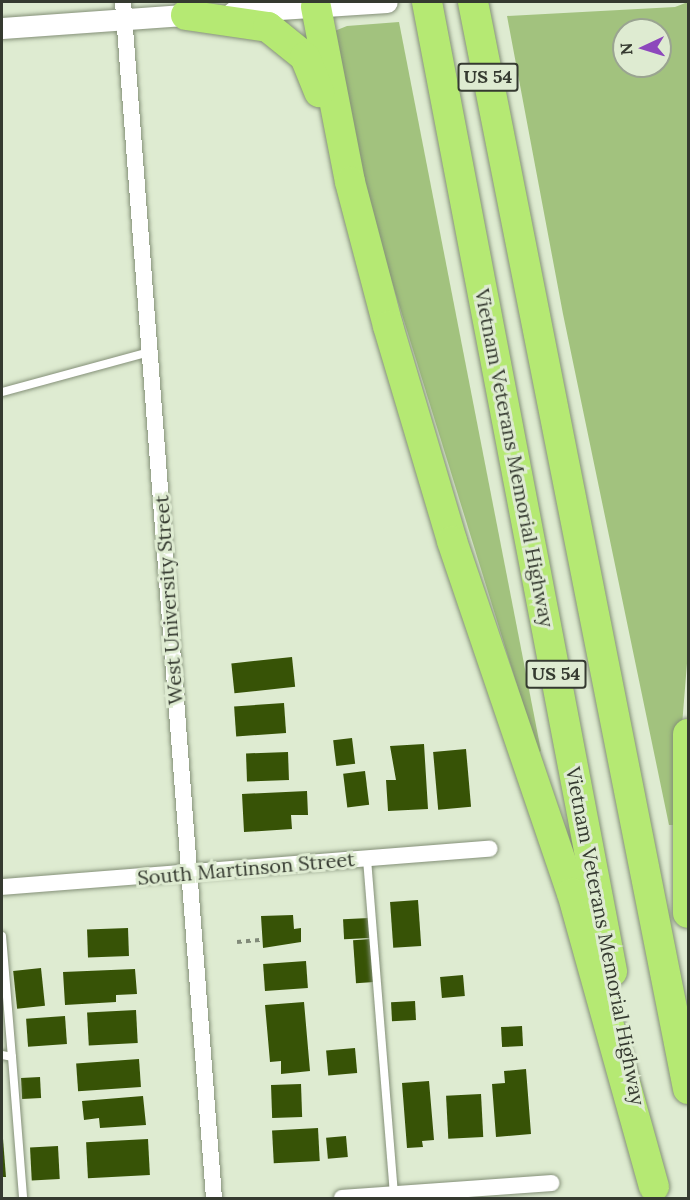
<!DOCTYPE html>
<style>
body{margin:0}
#map{position:relative;width:690px;height:1200px;overflow:hidden;background:#deebd1;font-family:Lora,serif}
div>[style]{position:absolute}
.green>*{inset:0;background:#a2c27e}
.building>*{inset:0;background:#375306;transform-origin:0 0}
.path>*{height:4px;margin-top:-2px;transform-origin:0;background:repeating-linear-gradient(90deg,#818a79 0 4.5px,transparent 0 9px)}
.roads{filter:drop-shadow(0 0 2px #849078) drop-shadow(0 0 2px #849078)}
.service>*{height:8px;margin:-4px;padding:0 4px;transform-origin:4px;border-radius:4px;background:#fff}
.minor>*{height:16px;margin:-8px;padding:0 8px;transform-origin:8px;border-radius:8px;background:#fff}
.tertiary>*{height:21px;margin:-10.5px;padding:0 10.5px;transform-origin:10.5px;border-radius:10.5px;background:#fff}
.motorway>*{height:30px;margin:-15px;padding:0 15px;transform-origin:15px;border-radius:15px;background:#b5e973}
span{translate:-50% -50%;white-space:nowrap;text-align:center;line-height:1.15;-webkit-text-stroke:6px #deebd1;paint-order:stroke}
.shield-label span{padding:2px 4px;background:#deebd1;border:2px solid;border-radius:4px;-webkit-text-stroke-width:0}
.shield-label{font-size:18px;color:#353a30;font-weight:700}
.street-label{font-size:20px;color:#353a30}
.frame{position:absolute;inset:0;border:3px solid #353a30;pointer-events:none}
.north{position:absolute;left:612px;top:18px;width:60px;height:60px;box-sizing:border-box;background:#deebd1;border:2px solid #9aa491;border-radius:50%;rotate:266deg;font-size:16px;font-weight:700;line-height:24px;text-align:center;color:#353a30}
.north::after{content:'';display:block;margin:auto;width:21px;height:27px;background:#8d48bc;clip-path:polygon(50% 0,100% 100%,50% 72%,0 100%)}
</style>
<div id="map">
<div class="green">
<i style="clip-path:polygon(evenodd,688px 2px,688px 651px,674px 825px,669px 825px,563px 314px,507px 16px,675px 7px,688px 2px,624px 30px,660px 30px,660px 66px,624px 66px,624px 30px)"></i>
<i style="clip-path:polygon(399px 22px,541px 751px,538px 753px,373px 221px,332px 32px,347px 26px)"></i>
</div>
<div class="building">
<i style="left:292px;top:657px;width:30px;height:61px;rotate:84deg"></i>
<i style="left:284px;top:703px;width:30px;height:50px;rotate:86deg"></i>
<i style="left:352px;top:738px;width:26px;height:19px;rotate:83deg"></i>
<i style="clip-path:polygon(424px 744px,428px 809px,388px 811px,386px 780px,396px 780px,390px 746px)"></i>
<i style="left:466px;top:749px;width:58px;height:33px;rotate:85deg"></i>
<i style="left:288px;top:752px;width:28px;height:42px;rotate:88deg"></i>
<i style="left:365px;top:771px;width:34px;height:22px;rotate:83deg"></i>
<i style="clip-path:polygon(307px 791px,308px 815px,291px 815px,292px 829px,244px 832px,242px 794px)"></i>
<i style="left:418px;top:900px;width:46px;height:28px;rotate:86deg"></i>
<i style="clip-path:polygon(293px 915px,294px 929px,301px 928px,301px 942px,263px 948px,261px 916px)"></i>
<i style="left:369px;top:918px;width:20px;height:26px;rotate:87deg"></i>
<i style="left:128px;top:928px;width:28px;height:41px;rotate:88deg"></i>
<i style="left:371px;top:939px;width:43px;height:18px;rotate:86deg"></i>
<i style="left:306px;top:961px;width:27px;height:43px;rotate:86deg"></i>
<i style="left:41px;top:968px;width:38px;height:28px;rotate:84deg"></i>
<i style="clip-path:polygon(135px 969px,137px 994px,116px 995px,116px 1002px,65px 1005px,63px 972px)"></i>
<i style="left:463px;top:975px;width:21px;height:23px;rotate:85deg"></i>
<i style="left:415px;top:1001px;width:19px;height:24px;rotate:87deg"></i>
<i style="clip-path:polygon(304px 1002px,310px 1071px,281px 1074px,281px 1061px,270px 1062px,265px 1005px)"></i>
<i style="left:136px;top:1010px;width:33px;height:49px;rotate:87deg"></i>
<i style="left:65px;top:1016px;width:28px;height:39px;rotate:86deg"></i>
<i style="left:522px;top:1026px;width:20px;height:21px;rotate:87deg"></i>
<i style="left:355px;top:1048px;width:25px;height:29px;rotate:85deg"></i>
<i style="left:139px;top:1059px;width:28px;height:63px;rotate:86deg"></i>
<i style="clip-path:polygon(526px 1069px,531px 1134px,496px 1137px,492px 1084px,505px 1083px,504px 1071px)"></i>
<i style="left:40px;top:1077px;width:21px;height:19px;rotate:87deg"></i>
<i style="clip-path:polygon(429px 1081px,434px 1140px,422px 1141px,423px 1147px,407px 1148px,402px 1083px)"></i>
<i style="left:301px;top:1084px;width:33px;height:30px;rotate:88deg"></i>
<i style="left:481px;top:1094px;width:43px;height:35px;rotate:87deg"></i>
<i style="clip-path:polygon(143px 1096px,146px 1125px,100px 1128px,99px 1118px,84px 1120px,82px 1101px)"></i>
<i style="clip-path:polygon(2px 1126px,6px 1177px,2px 1177px)"></i>
<i style="left:318px;top:1128px;width:33px;height:46px;rotate:87deg"></i>
<i style="left:346px;top:1136px;width:21px;height:20px;rotate:85deg"></i>
<i style="left:148px;top:1139px;width:36px;height:62px;rotate:87deg"></i>
<i style="left:58px;top:1146px;width:33px;height:28px;rotate:87deg"></i>
</div>
<div class="path">
<i style="left:237px;top:942px;width:25px;rotate:-5deg"></i>
</div>
<div class="roads">
<div class="service">
<i style="left:2px;top:392px;width:152px;rotate:-15.2deg"></i>
<i style="left:367px;top:859px;width:337px;rotate:85.4deg"></i>
<i style="left:2px;top:936px;width:121px;rotate:85.3deg"></i>
<i style="left:2px;top:1055px;width:10px;rotate:11deg"></i>
<i style="left:12px;top:1057px;width:141px;rotate:85.5deg"></i>
</div>
<div class="minor">
<i style="left:123px;top:2px;width:1199px;rotate:85.65deg"></i>
<i style="left:2px;top:887px;width:489px;rotate:-4.5deg"></i>
<i style="left:342px;top:1198px;width:210px;rotate:-4.1deg"></i>
</div>
<div class="tertiary">
<i style="left:233px;top:12px;width:154px;rotate:-3.7deg"></i>
<i style="left:2px;top:28px;width:196px;rotate:-4.1deg"></i>
</div>
<div class="motorway">
<i style="left:427px;top:2px;width:987px;rotate:79.19deg"></i>
<i style="left:473px;top:2px;width:1108px;rotate:78.81deg"></i>
<i style="left:316px;top:7px;width:178px;rotate:79deg"></i>
<i style="left:350px;top:182px;width:149px;rotate:75.2deg"></i>
<i style="left:388px;top:326px;width:224px;rotate:73.4deg"></i>
<i style="left:452px;top:541px;width:372px;rotate:71.2deg"></i>
<i style="left:572px;top:893px;width:305px;rotate:74.4deg"></i>
<i style="left:186px;top:15px;width:83px;rotate:8.3deg"></i>
<i style="left:268px;top:27px;width:48px;rotate:39deg"></i>
<i style="left:305px;top:57px;width:38px;rotate:68deg"></i>
<i style="left:688px;top:734px;width:179px;rotate:90deg"></i>
</div>
</div>
<div class="shield-label">
<span style="left:488px;top:77px">US 54</span>
<span style="left:556px;top:674px">US 54</span>
</div>
<div class="street-label">
<span style="left:515px;top:458px;rotate:79deg">Vietnam Veterans Memorial Highway</span>
<span style="left:168px;top:600px;rotate:-94deg">West University Street</span>
<span style="left:246px;top:868px;rotate:-5deg">South Martinson Street</span>
<span style="left:606px;top:936px;rotate:79deg">Vietnam Veterans Memorial Highway</span>
</div>
<div class="frame"></div>
<div class="north">N</div>
</div>
